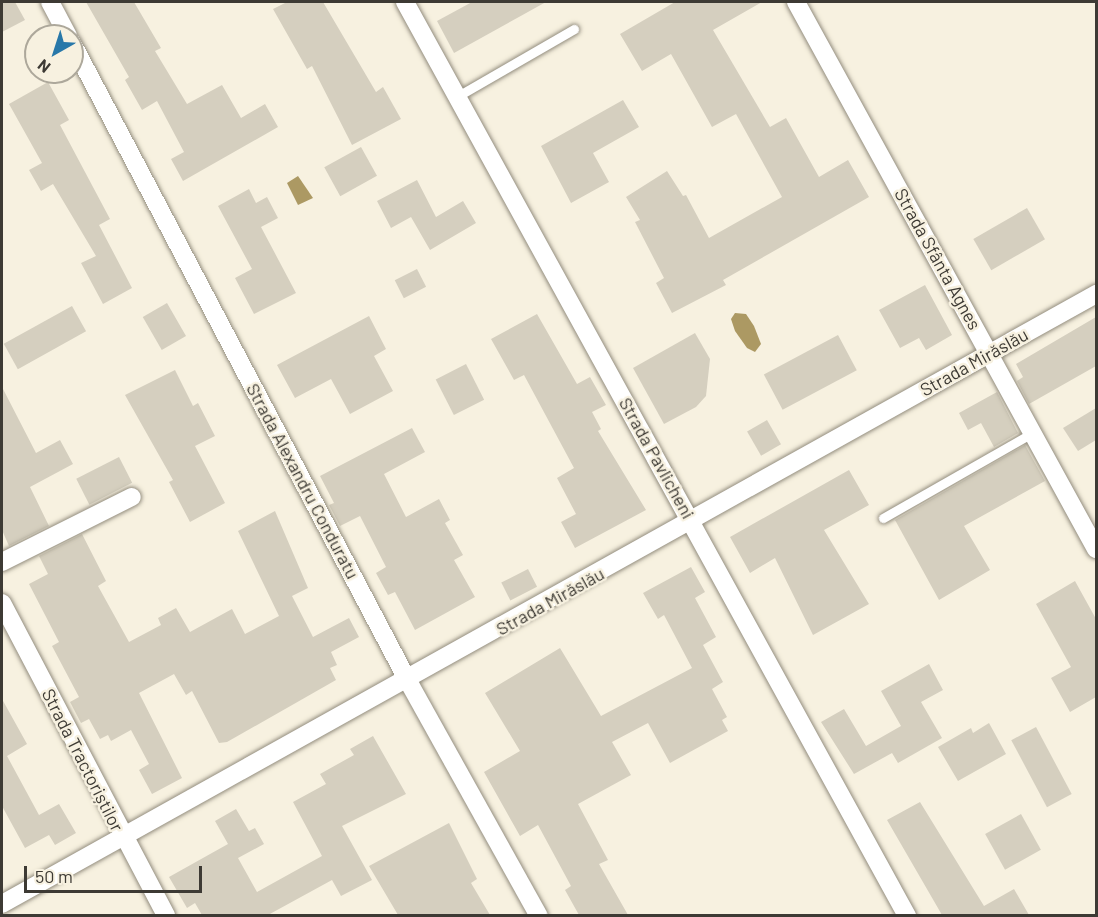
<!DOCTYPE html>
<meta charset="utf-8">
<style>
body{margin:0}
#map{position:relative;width:1098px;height:917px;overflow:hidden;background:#f7f1e0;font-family:Barlow,sans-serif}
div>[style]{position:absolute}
.water>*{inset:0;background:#ac9963}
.building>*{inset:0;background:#d5cfbf;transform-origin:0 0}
.roads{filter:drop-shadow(0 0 2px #938d7e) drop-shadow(0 0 2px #938d7e)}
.service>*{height:9px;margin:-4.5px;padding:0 4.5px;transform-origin:4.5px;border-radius:4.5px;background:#fff}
.minor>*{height:18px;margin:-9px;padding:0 9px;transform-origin:9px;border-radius:9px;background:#fff}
span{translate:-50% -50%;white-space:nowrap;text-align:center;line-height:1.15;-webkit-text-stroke:5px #f7f1e0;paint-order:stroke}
.street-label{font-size:18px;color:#3d3a34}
.frame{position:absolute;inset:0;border:3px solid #3d3a34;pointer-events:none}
.north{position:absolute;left:24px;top:24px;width:60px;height:60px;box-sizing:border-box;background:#f7f1e0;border:2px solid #ada89b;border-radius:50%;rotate:219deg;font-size:16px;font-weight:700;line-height:24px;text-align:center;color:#3d3a34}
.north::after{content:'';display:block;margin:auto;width:21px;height:27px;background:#2878a9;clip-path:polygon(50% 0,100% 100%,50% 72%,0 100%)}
.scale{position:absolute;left:24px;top:866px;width:178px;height:27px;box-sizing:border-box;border:3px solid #3d3a34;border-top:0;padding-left:8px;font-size:18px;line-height:21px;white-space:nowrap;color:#3d3a34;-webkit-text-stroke:4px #f7f1e0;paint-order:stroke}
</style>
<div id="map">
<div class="water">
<i style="clip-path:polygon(298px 176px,313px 198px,298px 205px,287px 183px)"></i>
<i style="clip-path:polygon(735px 313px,746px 314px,754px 326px,761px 344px,755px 352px,747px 348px,735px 331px,731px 319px)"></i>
</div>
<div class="building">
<i style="clip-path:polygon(2px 2px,15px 2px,25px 20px,2px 32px)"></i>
<i style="clip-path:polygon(86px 2px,134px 2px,161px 48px,155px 51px,187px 104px,222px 85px,241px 118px,265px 104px,278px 127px,183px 181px,171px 159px,184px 152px,157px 101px,142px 110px,125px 80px,129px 77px)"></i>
<i style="clip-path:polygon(287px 2px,323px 2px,376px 92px,383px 87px,401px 119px,352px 145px,312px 66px,307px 69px,273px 9px)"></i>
<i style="clip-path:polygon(472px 2px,546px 2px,454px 53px,437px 21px)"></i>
<i style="clip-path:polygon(675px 2px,762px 2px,713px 30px,770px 127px,786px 118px,819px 177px,848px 160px,869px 197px,723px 280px,726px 285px,672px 313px,656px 283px,664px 278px,635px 222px,640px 220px,626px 197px,667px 171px,683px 196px,686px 195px,709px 238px,782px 197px,736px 114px,712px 127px,671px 54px,642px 71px,620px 34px)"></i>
<i style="clip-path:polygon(48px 82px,69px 120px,60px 125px,110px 219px,99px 225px,132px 288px,103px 304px,81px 263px,96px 256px,53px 184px,41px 191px,29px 170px,42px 163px,9px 104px)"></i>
<i style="clip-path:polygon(623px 100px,639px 127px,593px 153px,609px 182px,571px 203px,541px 146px)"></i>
<i style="left:361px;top:147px;width:33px;height:42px;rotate:61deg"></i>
<i style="clip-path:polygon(417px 180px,436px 217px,463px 201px,476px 223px,430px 250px,411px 217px,391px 228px,377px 201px)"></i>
<i style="clip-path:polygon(249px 189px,256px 203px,267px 197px,278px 218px,261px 227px,296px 293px,254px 314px,235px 278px,252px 269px,218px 206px)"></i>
<i style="left:1027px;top:208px;width:36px;height:62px;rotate:60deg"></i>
<i style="left:417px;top:269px;width:20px;height:25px;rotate:63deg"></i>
<i style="clip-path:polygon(925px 285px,952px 335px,926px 350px,919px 338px,900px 348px,879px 310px)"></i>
<i style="left:167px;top:303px;width:38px;height:28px;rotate:60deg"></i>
<i style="left:72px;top:306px;width:29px;height:78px;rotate:61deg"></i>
<i style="clip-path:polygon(537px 314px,577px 384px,590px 377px,606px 405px,592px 412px,601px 429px,598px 431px,646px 510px,575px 548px,561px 522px,576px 514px,557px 478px,574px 468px,524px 375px,514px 380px,491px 339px)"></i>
<i style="clip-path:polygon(369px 316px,386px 349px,374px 356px,393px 391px,350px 414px,331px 379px,295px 398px,277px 365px)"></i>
<i style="clip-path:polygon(1096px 317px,1096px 366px,1029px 404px,1017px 381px,1023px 377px,1016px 364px)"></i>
<i style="clip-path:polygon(695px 333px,710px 359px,706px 396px,696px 407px,664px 424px,633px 368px)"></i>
<i style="left:838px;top:335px;width:40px;height:84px;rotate:62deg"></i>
<i style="left:466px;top:364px;width:40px;height:34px;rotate:63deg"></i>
<i style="clip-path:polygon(175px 370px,193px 406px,198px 403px,215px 436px,195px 446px,225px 503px,190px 522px,169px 482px,173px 480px,125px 395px)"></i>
<i style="clip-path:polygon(2px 387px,36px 453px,60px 440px,73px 464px,30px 487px,49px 526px,9px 546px,2px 530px)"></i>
<i style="clip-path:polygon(997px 392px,1018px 433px,994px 447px,981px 423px,968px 430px,959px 413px)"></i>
<i style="clip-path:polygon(1096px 408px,1096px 440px,1078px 451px,1063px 428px)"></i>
<i style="left:767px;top:420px;width:28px;height:23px;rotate:60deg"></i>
<i style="clip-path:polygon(412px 428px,425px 452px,384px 474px,406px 517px,439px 499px,450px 520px,445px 523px,463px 555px,454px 560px,475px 597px,415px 630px,395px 592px,388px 595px,376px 573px,386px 567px,360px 516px,340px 526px,329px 505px,334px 503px,320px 476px)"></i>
<i style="clip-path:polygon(1025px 445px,1045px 481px,964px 526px,990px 570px,939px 600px,895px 520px)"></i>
<i style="left:119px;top:457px;width:29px;height:48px;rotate:63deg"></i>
<i style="clip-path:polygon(849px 470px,869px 505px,824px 530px,869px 604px,813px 635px,775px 558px,750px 573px,730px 537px)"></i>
<i style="clip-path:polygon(275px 511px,308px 588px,292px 596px,313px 637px,349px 618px,359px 637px,331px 652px,337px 665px,330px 668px,336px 680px,227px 742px,219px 743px,192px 691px,186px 695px,174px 674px,139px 693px,182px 778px,152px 794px,139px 770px,149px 764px,131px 730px,111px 741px,108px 735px,100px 739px,89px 719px,81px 723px,70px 702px,79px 697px,52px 646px,59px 642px,29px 584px,48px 574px,39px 556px,82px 534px,106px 581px,98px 586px,129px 642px,161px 625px,158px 618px,176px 608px,190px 632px,232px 609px,245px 634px,279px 616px,238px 531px)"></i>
<i style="clip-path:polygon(691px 567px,705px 592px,695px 598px,716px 637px,703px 645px,723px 682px,712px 689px,727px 717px,722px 720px,728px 731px,670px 763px,648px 723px,612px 742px,631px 775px,578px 804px,608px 860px,599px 864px,628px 915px,579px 915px,565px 890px,571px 886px,538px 825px,520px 836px,484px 772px,520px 751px,485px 693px,560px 648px,601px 716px,692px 668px,664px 615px,658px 619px,643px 593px)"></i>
<i style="left:528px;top:569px;width:20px;height:30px;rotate:63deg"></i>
<i style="clip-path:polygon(1075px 581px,1096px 619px,1096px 697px,1070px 712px,1051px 678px,1071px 667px,1036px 604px)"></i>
<i style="clip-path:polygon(929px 664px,943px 690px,921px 702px,942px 738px,898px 763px,892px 753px,854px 774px,821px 722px,844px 709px,866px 746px,901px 726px,881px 691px)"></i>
<i style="clip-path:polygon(2px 699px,27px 744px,7px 756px,39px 815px,59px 804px,76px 833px,55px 845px,49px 835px,25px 848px,2px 806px)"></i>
<i style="clip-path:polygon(989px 723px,1006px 754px,958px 781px,938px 747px,971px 728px,973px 733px)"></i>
<i style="left:1036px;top:727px;width:76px;height:28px;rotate:62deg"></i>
<i style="clip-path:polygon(373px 736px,406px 794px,342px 826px,372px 880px,341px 896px,332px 880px,268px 915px,202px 915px,195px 903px,187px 908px,169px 877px,228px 844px,215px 821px,236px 809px,249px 831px,255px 828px,264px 844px,238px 858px,257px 892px,322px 856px,293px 802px,326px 784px,320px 774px,354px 755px,350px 749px)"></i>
<i style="clip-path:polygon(920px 802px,984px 906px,1014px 889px,1029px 915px,942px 915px,887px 820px)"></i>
<i style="left:1021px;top:814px;width:41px;height:41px;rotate:61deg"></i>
<i style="clip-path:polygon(449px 823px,477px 879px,471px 883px,490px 915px,398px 915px,369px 866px)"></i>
</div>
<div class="roads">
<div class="service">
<i style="left:458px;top:96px;width:134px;rotate:-30deg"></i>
<i style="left:883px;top:518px;width:174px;rotate:-29.7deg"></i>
</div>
<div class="minor">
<i style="left:50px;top:2px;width:38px;rotate:62deg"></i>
<i style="left:405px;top:2px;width:1043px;rotate:61.22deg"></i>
<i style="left:796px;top:2px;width:624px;rotate:61.26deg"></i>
<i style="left:72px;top:43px;width:721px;rotate:62.23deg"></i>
<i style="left:408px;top:681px;width:269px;rotate:60.9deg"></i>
<i style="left:2px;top:562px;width:145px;rotate:-26.6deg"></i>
<i style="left:2px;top:603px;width:353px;rotate:62.3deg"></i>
<i style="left:2px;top:904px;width:1253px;rotate:-29.14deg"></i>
</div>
</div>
<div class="street-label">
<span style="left:938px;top:259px;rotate:61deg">Strada Sfânta Agnes</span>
<span style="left:974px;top:362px;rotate:-29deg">Strada Mirăslău</span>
<span style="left:657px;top:458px;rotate:61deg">Strada Pavlicheni</span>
<span style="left:303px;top:481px;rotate:62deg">Strada Alexandru Conduratu</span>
<span style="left:550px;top:601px;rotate:-29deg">Strada Mirăslău</span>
<span style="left:83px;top:760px;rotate:63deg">Strada Tractoriștilor</span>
</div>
<div class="frame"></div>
<div class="north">N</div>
<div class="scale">50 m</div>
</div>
